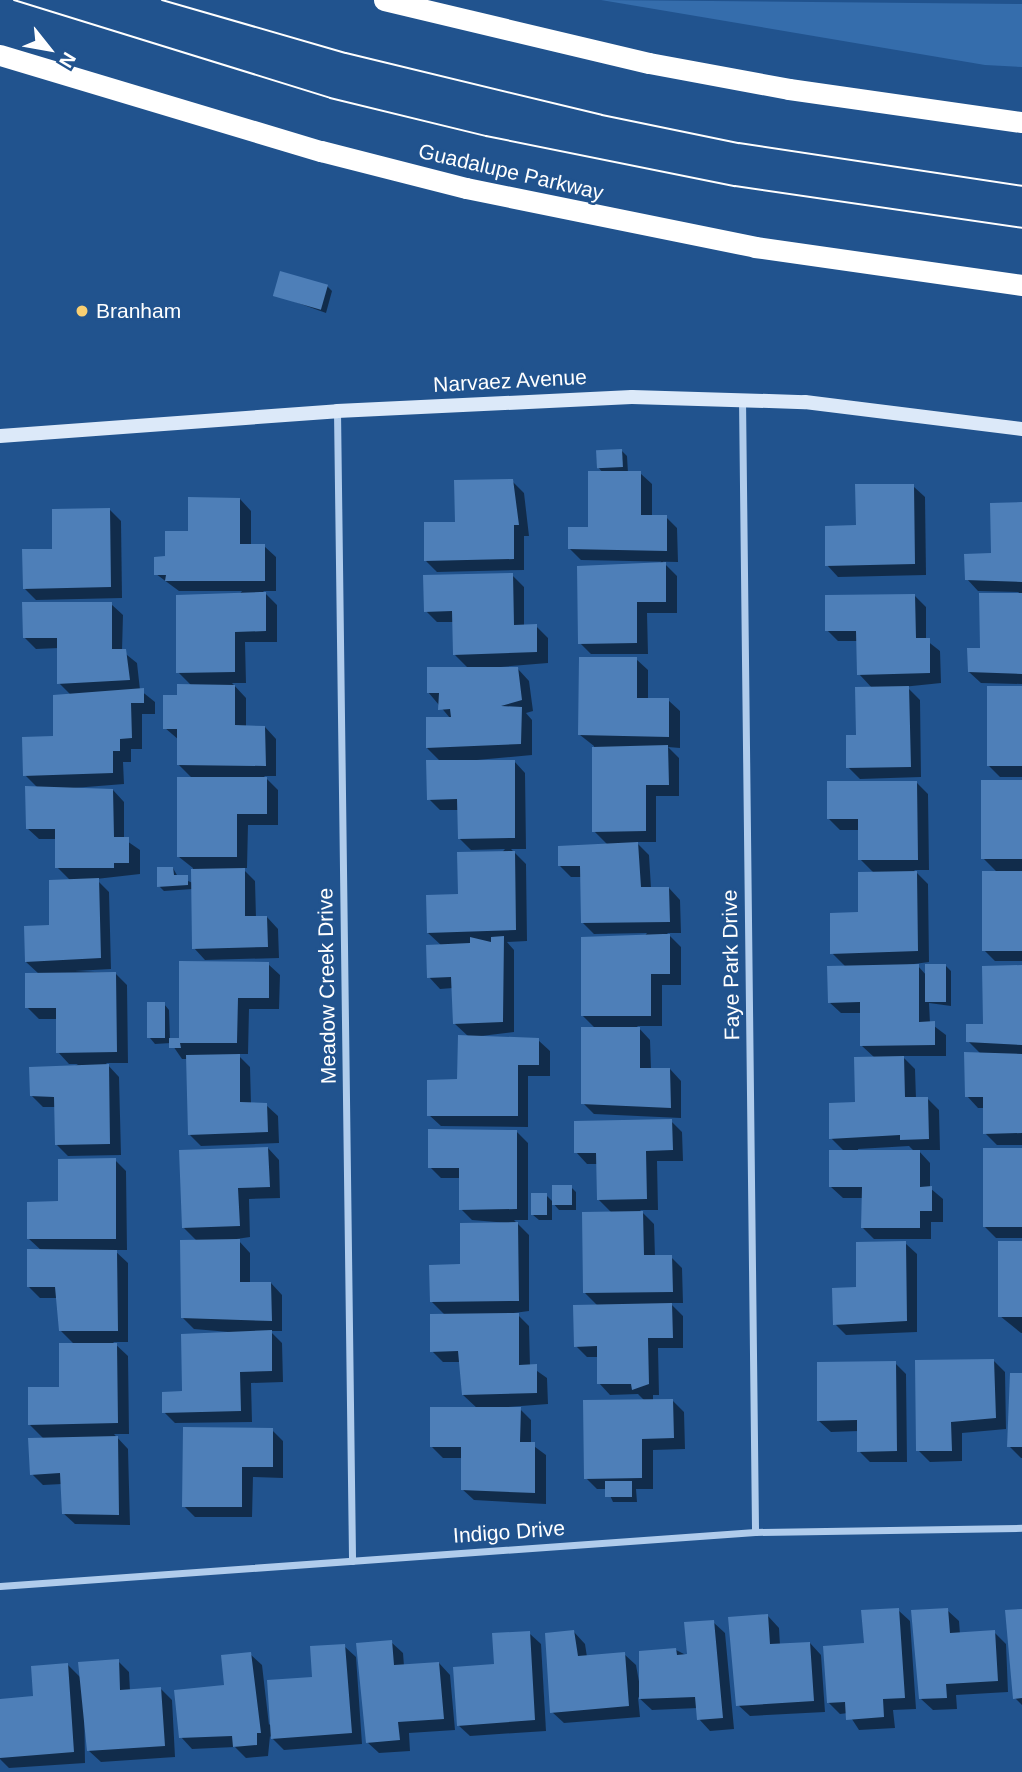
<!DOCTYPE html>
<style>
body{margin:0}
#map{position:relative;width:1022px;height:1772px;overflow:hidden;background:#21538e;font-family:Arial,sans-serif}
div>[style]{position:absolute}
.green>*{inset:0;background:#356dac}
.shadow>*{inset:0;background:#0007}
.building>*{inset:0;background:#4e7fb8;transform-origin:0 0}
.street>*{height:7px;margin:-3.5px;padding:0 3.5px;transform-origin:3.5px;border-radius:3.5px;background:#b0ccec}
.secondary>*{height:14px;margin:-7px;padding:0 7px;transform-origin:7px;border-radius:7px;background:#dce9f9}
.highway>*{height:21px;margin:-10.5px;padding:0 10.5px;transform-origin:10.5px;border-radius:10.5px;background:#fff}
.tram>*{height:2px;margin:-1px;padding:0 1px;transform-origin:1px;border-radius:1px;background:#fff}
.dots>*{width:19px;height:19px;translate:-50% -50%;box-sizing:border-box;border:4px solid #21538e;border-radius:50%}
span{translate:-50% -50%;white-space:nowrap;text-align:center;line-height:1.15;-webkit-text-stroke:5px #21538e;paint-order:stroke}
.street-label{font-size:21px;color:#fff}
.poi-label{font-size:21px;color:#fff}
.left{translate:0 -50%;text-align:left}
.north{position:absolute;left:14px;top:14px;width:70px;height:70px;-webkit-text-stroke:5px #21538e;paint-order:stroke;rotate:121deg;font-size:19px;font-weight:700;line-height:28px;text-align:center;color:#fff}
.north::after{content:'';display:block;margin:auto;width:24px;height:32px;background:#fff;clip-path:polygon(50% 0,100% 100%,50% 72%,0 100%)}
</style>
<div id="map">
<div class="green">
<i style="clip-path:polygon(601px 0,1022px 4px,1022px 67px,985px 65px)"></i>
</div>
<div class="shadow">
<i style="clip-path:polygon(327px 286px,332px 291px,326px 313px,276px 295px)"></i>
<i style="clip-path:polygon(622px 451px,627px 456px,628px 473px,640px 473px,652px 484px,652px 517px,666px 517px,677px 528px,678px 562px,581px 560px,570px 549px,589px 529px,603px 473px,598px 467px)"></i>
<i style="clip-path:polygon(512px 481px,524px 493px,529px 536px,524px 536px,524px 570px,437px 572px,426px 561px,457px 523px)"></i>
<i style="clip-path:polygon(913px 486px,925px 497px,926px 575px,838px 577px,827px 565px,857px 527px)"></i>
<i style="clip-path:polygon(240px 499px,251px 511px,251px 546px,264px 546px,276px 557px,276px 591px,263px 591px,277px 605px,277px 642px,245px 642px,246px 683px,232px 683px,246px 698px,246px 727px,265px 727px,276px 739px,276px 776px,264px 776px,278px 790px,278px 825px,248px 825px,247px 868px,242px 868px,255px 881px,256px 918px,267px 917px,278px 929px,279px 958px,205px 960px,194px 948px,193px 889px,164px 891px,159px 886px,173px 868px,178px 877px,193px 883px,193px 868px,179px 857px,193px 779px,178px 764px,179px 740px,165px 728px,179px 697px,192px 686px,178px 672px,242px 591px,179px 591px,156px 574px,190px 533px)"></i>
<i style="clip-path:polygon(1022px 504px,1022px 684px,981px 683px,969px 672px,1019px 592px,978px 591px,967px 579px,993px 555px)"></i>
<i style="clip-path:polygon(110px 510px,121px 521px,122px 598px,36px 600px,25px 589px,54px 551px)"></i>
<i style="clip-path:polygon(662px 561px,677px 576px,677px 613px,647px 613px,648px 654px,591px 654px,580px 643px)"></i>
<i style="clip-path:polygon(512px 575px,524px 587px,524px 626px,536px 626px,548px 638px,548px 663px,476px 669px,518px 669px,529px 681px,533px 711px,526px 713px,532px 720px,532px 755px,455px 762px,514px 761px,525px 773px,526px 849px,511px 849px,526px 864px,527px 941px,507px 942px,514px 950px,514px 1032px,473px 1037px,538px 1040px,550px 1051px,550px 1076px,528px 1076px,528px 1127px,441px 1126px,429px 1115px,459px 1081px,469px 1037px,455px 1024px,453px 988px,440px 989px,429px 977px,442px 946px,428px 933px,505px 849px,471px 850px,459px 838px,459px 810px,440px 810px,429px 799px,441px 762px,427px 748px,450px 718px,428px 692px,469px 669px,455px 655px,454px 622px,437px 622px,426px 611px)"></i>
<i style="clip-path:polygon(915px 596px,926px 607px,926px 640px,940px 651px,941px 683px,883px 689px,908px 688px,920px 700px,921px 777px,860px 779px,848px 767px,873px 689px,859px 674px,858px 641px,838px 641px,827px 630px)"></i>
<i style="clip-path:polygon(111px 604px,123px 615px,122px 651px,137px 663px,140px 690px,155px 702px,155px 714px,142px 714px,142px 749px,131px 749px,131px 762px,123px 762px,124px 784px,61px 789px,113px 790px,124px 802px,124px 839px,140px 850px,140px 874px,96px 879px,109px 892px,111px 969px,75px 971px,115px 973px,127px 985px,128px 1063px,106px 1063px,119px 1077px,121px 1155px,68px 1156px,57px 1145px,56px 1107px,43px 1107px,31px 1095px,78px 1064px,69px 1064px,58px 1052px,58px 1019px,39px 1019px,27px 1007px,39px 974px,26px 962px,51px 927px,71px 881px,57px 867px,57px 839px,39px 839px,27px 828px,38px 788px,25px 775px,55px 738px,71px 695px,59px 683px,59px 648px,36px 649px,24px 637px)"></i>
<i style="clip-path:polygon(636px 659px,648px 670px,648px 700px,668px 700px,680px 711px,680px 748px,668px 747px,679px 758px,679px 796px,656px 796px,656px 842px,636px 842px,649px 855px,651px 888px,669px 888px,680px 900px,681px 933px,667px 933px,681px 947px,681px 985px,662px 985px,662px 1026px,637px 1026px,650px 1040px,651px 1069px,670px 1069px,681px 1081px,681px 1118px,594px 1114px,583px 1103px,596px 1029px,582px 1015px,647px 933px,594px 934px,582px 922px,582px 877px,571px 877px,560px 866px,608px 845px,594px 831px,594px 746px,580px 735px)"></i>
<i style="clip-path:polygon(1022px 688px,1022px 777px,1000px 777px,989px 766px)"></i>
<i style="clip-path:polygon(1022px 781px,1022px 961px,995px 961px,984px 950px,997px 872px,983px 858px)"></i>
<i style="clip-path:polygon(evenodd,917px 783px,928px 794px,929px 870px,914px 870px,928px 884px,929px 962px,892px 967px,918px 966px,927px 976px,945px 965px,951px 971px,951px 1006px,929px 1003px,930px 1023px,946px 1035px,946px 1056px,902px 1056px,915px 1069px,916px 1099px,928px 1099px,939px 1110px,940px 1150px,918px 1150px,930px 1163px,930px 1188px,943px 1199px,943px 1222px,931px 1222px,931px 1239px,874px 1239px,863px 1228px,863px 1198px,843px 1198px,831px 1187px,845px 1152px,831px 1138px,856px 1103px,875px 1058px,862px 1046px,862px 1013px,841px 1013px,829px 1002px,846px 967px,832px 953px,860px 914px,874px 873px,860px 859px,860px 830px,840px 830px,829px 819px,917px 783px,909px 1146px,914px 1151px,858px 1152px,858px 1149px,909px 1146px)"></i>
<i style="clip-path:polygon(268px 964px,280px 975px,279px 1009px,249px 1009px,248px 1054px,237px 1054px,250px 1067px,251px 1104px,266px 1105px,278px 1116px,279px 1143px,201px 1146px,190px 1135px,188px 1059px,182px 1059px,171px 1043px,155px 1044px,150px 1038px,164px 1004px,169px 1010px,170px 1040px,181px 1040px)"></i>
<i style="clip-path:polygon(1022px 967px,1022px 1145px,997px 1145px,985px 1133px,985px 1108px,978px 1108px,967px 1096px,981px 1054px,968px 1041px,984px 1026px)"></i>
<i style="clip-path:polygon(669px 1119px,682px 1132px,683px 1161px,657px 1161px,658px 1210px,640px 1210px,654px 1224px,655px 1257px,671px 1257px,682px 1268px,683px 1303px,670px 1303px,683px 1316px,683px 1348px,658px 1348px,659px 1395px,653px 1395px,653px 1401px,673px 1401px,684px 1412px,685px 1449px,653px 1450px,653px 1489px,636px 1489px,637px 1502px,613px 1502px,607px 1489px,597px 1489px,586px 1478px,645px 1401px,638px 1394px,610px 1395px,599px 1383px,598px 1357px,587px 1357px,576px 1346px,598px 1306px,585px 1293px,612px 1213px,598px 1199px,598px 1164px,587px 1164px,576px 1152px)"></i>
<i style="clip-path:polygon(516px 1131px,528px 1143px,528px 1220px,514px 1220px,529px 1235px,529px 1311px,499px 1315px,518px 1315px,529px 1326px,530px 1366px,547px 1378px,548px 1404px,483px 1409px,520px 1409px,531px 1420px,531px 1444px,546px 1455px,546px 1504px,474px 1500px,462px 1489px,462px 1458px,443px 1458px,432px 1447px,478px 1409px,463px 1395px,460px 1362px,443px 1362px,432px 1351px,446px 1316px,431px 1301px,508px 1223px,472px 1220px,461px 1209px,460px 1178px,441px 1178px,430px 1167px)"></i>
<i style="clip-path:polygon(268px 1148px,279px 1160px,280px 1198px,249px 1199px,250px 1237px,223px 1241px,239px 1241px,250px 1253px,250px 1283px,271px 1283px,282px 1295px,282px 1331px,270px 1331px,282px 1343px,283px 1382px,251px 1383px,252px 1422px,175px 1423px,164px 1412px,241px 1333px,194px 1329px,183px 1318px,197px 1241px,184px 1228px)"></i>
<i style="clip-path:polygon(1022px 1150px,1022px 1238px,996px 1238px,985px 1227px)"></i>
<i style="clip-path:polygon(115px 1160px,126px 1171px,127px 1250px,114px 1250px,128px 1263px,128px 1342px,113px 1342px,128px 1356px,129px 1434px,114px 1434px,128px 1449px,130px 1525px,75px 1524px,63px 1513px,62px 1484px,43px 1485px,32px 1474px,44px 1439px,30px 1425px,61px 1388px,75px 1345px,61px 1331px,58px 1298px,40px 1298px,29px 1287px,42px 1251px,29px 1239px,60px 1203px)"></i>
<i style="clip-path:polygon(571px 1187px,576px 1192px,576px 1210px,559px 1210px,552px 1202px,552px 1220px,539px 1220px,533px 1215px,546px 1195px,554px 1203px)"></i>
<i style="clip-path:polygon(905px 1243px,917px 1254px,917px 1332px,846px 1335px,835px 1324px,858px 1289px)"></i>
<i style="clip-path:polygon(1022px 1243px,1022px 1333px,1021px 1333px,1000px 1316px)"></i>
<i style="clip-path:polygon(993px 1360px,1005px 1372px,1006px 1429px,962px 1433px,962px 1461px,930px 1462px,918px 1450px)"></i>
<i style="clip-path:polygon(895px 1363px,906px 1374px,907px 1462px,870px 1462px,859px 1451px,859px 1431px,831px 1432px,819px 1421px)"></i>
<i style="clip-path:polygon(1022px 1375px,1022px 1458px,1021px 1458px,1009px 1446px)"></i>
<i style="clip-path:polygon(272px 1430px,283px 1441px,283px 1478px,253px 1477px,252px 1517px,195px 1517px,184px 1506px)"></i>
<i style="clip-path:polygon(898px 1610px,910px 1621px,916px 1709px,893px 1710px,895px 1728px,859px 1730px,848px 1713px,840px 1714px,828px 1702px,865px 1644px)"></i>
<i style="clip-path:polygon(947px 1610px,959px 1621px,960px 1634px,994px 1632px,1006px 1644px,1008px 1692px,956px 1695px,957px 1709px,933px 1710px,921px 1699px)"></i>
<i style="clip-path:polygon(1022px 1611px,1022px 1705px,1015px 1698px)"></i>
<i style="clip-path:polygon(768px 1616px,779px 1628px,780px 1645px,810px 1643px,821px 1655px,825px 1712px,750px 1716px,738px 1705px)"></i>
<i style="clip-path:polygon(713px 1622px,725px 1633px,734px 1729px,710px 1731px,699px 1719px,698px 1708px,652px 1710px,638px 1697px,640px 1717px,564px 1723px,552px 1712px,574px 1632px,585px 1644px,587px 1657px,624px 1654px,636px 1665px,640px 1687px,676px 1650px,688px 1656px)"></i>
<i style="clip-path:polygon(529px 1633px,541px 1644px,546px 1731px,470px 1736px,458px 1725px,495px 1666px)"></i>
<i style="clip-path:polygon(391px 1642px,403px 1653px,404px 1666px,439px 1663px,450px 1675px,455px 1730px,409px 1733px,410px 1751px,379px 1753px,367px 1742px)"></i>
<i style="clip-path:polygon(344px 1646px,356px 1657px,362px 1744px,284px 1750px,270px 1736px,268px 1756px,246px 1758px,235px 1747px,192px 1749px,181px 1737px,250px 1654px,262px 1665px,269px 1725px)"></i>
<i style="clip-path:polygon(118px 1661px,129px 1672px,130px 1691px,161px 1689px,172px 1700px,175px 1757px,101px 1762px,89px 1751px,84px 1700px,85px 1763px,9px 1768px,0 1759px,0 1700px,34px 1698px,68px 1665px,82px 1679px)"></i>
</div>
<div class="building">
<i style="left:280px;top:271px;width:50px;height:26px;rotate:16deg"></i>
<i style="left:622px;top:449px;width:18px;height:26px;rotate:87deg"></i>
<i style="clip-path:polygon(588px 471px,641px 471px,641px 515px,667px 515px,667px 551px,568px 549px,568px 527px,588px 527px)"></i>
<i style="clip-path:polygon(513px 479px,519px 525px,514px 525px,514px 559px,424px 561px,424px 522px,455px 522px,454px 480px)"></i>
<i style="clip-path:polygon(855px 484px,914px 484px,915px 564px,825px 566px,825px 526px,856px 525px)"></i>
<i style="clip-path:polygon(188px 497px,240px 498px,240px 544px,265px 544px,265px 581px,165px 581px,166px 575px,154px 575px,154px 557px,165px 556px,165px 531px,188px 531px)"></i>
<i style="clip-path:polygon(1022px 502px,1022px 582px,965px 580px,964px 554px,991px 553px,990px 503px)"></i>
<i style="clip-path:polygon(110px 508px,111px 587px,23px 589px,22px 549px,52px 549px,52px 509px)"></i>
<i style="clip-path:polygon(666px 562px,666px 602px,637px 602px,637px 643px,578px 644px,577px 566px)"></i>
<i style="clip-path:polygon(513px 573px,514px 625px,537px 624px,537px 652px,453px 655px,452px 611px,424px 612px,423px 575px)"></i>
<i style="clip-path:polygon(260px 592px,266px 592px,266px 631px,235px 632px,235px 672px,176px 673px,176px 595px)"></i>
<i style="clip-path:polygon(979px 593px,1022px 593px,1022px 674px,968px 672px,967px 648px,980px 648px)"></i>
<i style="clip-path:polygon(915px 594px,916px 638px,930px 638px,930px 673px,857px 675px,856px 631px,825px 631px,825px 595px)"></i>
<i style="clip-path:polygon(22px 602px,112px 602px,112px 649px,126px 649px,130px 680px,57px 684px,57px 638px,23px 638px)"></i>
<i style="clip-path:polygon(579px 657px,637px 657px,637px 698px,669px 698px,669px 737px,578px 735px)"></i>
<i style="clip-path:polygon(427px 667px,518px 667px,522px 700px,501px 706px,522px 707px,521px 744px,426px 748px,426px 717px,451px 717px,450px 709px,438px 710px,439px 693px,427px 693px)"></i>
<i style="clip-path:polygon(177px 684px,235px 685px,235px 725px,265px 726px,266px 766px,177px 765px,177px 729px,163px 729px,163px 695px,177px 695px)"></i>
<i style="clip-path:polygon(909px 686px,911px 767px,846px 768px,846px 735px,856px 735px,855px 687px)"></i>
<i style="left:987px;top:686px;width:35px;height:80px"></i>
<i style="clip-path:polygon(144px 688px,144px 703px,131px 703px,132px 738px,120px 739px,120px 751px,113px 751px,113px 773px,23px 776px,22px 737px,53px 736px,53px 695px)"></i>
<i style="clip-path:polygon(668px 745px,669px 785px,646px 785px,646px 831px,592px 832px,592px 747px)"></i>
<i style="clip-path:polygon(426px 760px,515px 760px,515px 838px,458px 839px,457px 799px,427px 800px)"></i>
<i style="clip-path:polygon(177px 777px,267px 777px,267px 814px,237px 814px,237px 857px,177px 857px)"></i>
<i style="left:981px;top:780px;width:41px;height:79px"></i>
<i style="clip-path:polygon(827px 781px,917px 781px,918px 860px,858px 860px,858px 819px,827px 819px)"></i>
<i style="clip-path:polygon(25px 786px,113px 789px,114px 837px,129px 837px,129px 863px,114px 863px,114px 868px,55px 868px,55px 829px,26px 829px)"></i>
<i style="clip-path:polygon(638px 842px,641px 887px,669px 887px,670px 922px,581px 923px,580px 866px,558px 866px,558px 846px)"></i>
<i style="clip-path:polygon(515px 851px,516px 930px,427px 933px,426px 895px,458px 894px,457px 852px)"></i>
<i style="clip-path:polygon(157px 867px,173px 867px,174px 875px,188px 875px,188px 885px,157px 887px)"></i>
<i style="clip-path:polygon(245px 868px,245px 916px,267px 916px,268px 947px,192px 949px,191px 869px)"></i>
<i style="clip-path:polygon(917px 871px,918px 951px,830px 954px,830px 913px,858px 912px,858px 872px)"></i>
<i style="left:982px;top:871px;width:40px;height:80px"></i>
<i style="clip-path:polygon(99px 878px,101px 958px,25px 962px,24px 926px,49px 925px,49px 880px)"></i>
<i style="clip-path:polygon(663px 934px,670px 934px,670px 974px,651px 974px,651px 1016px,581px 1016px,581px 937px)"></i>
<i style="clip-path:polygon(504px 936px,503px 1022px,453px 1024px,451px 977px,427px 978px,426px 945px,470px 943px,470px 937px,491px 942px,491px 937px)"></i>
<i style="clip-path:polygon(179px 961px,269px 962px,269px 998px,238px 998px,237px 1043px,180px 1043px,181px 1048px,169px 1048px,169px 1038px,179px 1038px)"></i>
<i style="clip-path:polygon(919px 964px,919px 1022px,935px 1021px,935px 1045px,860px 1046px,860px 1002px,828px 1003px,827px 966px)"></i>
<i style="left:925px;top:964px;width:21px;height:38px"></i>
<i style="clip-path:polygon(1022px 965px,1022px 1045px,966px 1042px,966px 1024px,983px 1024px,982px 966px)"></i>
<i style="clip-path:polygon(116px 972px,117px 1052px,56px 1053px,56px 1008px,25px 1008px,25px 973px)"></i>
<i style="left:165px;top:1002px;width:36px;height:18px;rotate:90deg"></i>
<i style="clip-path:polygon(581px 1027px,640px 1027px,640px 1068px,670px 1068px,671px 1108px,581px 1104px)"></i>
<i style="clip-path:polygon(458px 1035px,539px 1038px,539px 1065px,518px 1065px,518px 1116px,427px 1116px,427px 1080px,457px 1079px)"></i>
<i style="clip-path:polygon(964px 1052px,1022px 1054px,1022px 1133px,983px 1134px,983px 1097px,965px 1097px)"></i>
<i style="clip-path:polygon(240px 1054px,240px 1102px,267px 1103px,268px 1132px,188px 1135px,186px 1055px)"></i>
<i style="clip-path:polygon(904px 1056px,905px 1097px,928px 1097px,929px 1139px,900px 1140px,900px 1135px,829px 1139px,829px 1103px,855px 1102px,854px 1057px)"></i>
<i style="clip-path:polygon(109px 1064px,110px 1144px,55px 1145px,54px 1097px,30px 1096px,29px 1067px)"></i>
<i style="clip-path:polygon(672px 1119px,673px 1150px,646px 1151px,647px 1199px,597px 1200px,596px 1153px,574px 1153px,574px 1121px)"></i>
<i style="clip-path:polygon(428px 1129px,517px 1130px,517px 1209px,459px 1210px,459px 1168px,428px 1168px)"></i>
<i style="clip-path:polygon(268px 1147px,270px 1187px,238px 1188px,240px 1226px,182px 1228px,179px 1150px)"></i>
<i style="left:983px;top:1148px;width:39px;height:79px"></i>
<i style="clip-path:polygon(829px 1150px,920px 1150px,920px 1187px,932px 1186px,932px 1211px,920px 1211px,920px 1228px,861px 1228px,862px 1187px,829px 1187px)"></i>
<i style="clip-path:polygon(116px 1158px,116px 1239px,27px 1239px,27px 1202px,58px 1201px,58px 1159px)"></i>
<i style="left:552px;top:1185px;width:20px;height:20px"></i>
<i style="left:547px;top:1193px;width:22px;height:16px;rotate:90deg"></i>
<i style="clip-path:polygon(643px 1211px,644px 1255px,672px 1255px,673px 1292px,583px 1293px,582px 1212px)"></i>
<i style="clip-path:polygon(518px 1222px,519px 1301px,430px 1302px,429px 1265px,460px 1264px,460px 1223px)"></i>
<i style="clip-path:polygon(240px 1239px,240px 1282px,271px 1282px,272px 1321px,181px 1318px,180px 1240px)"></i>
<i style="clip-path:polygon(906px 1241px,907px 1321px,833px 1325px,832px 1288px,856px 1287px,856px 1242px)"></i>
<i style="left:998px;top:1241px;width:24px;height:76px"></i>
<i style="clip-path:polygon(27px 1249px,117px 1250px,118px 1331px,59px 1331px,55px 1287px,27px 1287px)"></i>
<i style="clip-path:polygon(672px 1303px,673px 1338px,648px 1338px,649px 1384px,632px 1390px,631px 1384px,597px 1384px,597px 1346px,574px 1347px,573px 1305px)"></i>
<i style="clip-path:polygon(519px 1313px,519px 1365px,537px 1364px,537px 1393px,462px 1395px,458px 1351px,430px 1352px,430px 1314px)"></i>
<i style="clip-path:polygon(272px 1330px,272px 1371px,240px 1372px,241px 1411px,162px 1413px,162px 1392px,182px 1391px,181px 1334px)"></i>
<i style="clip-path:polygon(59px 1343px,117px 1343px,118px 1423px,28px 1425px,28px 1387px,59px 1387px)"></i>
<i style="clip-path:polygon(994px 1359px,996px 1418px,951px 1422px,952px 1451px,916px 1451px,915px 1360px)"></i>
<i style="clip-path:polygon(896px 1361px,897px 1451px,857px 1452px,857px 1420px,817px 1421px,817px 1362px)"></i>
<i style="clip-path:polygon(1010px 1373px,1022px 1373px,1022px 1447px,1007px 1447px)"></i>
<i style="clip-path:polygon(673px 1399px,674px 1438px,642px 1439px,642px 1478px,584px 1479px,583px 1400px)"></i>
<i style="clip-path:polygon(430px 1407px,521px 1407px,520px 1442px,535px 1442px,535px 1493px,461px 1490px,461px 1447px,430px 1447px)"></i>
<i style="clip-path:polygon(183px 1427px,273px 1428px,273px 1467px,242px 1467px,242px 1507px,182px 1507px)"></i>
<i style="clip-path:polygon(118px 1436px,119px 1515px,62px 1514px,60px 1473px,30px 1475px,28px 1438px)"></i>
<i style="left:632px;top:1481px;width:16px;height:27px;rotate:90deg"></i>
<i style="clip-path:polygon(899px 1608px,905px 1698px,883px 1699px,884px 1717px,846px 1720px,845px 1702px,827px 1703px,823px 1646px,864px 1643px,861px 1610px)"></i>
<i style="clip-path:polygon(948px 1608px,950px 1633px,995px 1630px,998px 1681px,946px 1684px,947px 1698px,919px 1699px,911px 1610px)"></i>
<i style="clip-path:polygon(1022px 1609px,1022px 1698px,1013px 1699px,1005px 1610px)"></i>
<i style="clip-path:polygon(768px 1614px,770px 1644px,810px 1642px,814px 1701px,736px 1706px,728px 1617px)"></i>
<i style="clip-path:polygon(714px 1620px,723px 1718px,697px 1720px,695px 1697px,639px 1699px,639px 1651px,676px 1648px,677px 1655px,687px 1654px,684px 1622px)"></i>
<i style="clip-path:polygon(574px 1630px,578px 1656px,625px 1652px,629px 1706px,550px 1713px,545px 1633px)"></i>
<i style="clip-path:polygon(530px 1631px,535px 1720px,457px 1726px,453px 1667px,494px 1664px,492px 1633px)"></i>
<i style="clip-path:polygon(392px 1640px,394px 1665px,439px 1662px,444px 1719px,398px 1722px,400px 1740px,366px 1743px,356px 1643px)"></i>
<i style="clip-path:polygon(345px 1644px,352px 1733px,271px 1739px,267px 1680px,312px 1677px,310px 1646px)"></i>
<i style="clip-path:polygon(251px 1652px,261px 1733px,257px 1733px,257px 1745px,233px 1747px,232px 1736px,179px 1738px,174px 1690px,224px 1685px,221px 1655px)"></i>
<i style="clip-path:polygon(119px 1659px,120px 1690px,161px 1687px,165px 1746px,87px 1751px,78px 1662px)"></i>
<i style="clip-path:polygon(68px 1663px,74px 1752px,0 1758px,0 1699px,33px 1696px,31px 1666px)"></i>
</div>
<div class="street">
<i style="left:742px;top:399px;width:1133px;rotate:89.34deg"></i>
<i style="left:337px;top:411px;width:1150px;rotate:89.25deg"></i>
<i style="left:0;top:1586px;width:757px;rotate:-4.09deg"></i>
<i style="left:755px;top:1532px;width:267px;rotate:-0.9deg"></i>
</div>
<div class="secondary">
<i style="left:0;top:436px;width:338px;rotate:-4.2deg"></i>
<i style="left:337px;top:411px;width:295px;rotate:-2.7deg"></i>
<i style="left:632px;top:397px;width:173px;rotate:1.7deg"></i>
<i style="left:805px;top:402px;width:219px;rotate:7.1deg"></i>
</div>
<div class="highway">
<i style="left:384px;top:0;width:272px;rotate:13.4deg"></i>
<i style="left:649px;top:63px;width:142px;rotate:10.5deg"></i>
<i style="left:789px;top:89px;width:235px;rotate:8.1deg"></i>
<i style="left:0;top:55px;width:335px;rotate:16.7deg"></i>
<i style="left:321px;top:151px;width:150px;rotate:14.3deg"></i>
<i style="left:466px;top:188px;width:295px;rotate:11.5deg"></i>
<i style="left:755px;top:247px;width:270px;rotate:8.1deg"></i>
</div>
<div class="tram">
<i style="left:14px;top:0;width:331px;rotate:17.2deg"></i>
<i style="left:330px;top:98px;width:161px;rotate:13.7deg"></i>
<i style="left:486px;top:136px;width:254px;rotate:11.4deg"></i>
<i style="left:735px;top:186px;width:290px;rotate:8.3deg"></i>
<i style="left:162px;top:0;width:191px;rotate:16.1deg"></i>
<i style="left:346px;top:53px;width:263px;rotate:13.6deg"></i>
<i style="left:602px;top:115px;width:140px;rotate:11.6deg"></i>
<i style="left:739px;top:143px;width:286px;rotate:8.6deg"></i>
</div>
<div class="dots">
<i style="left:82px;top:311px;background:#f9cf72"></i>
</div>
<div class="street-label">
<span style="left:511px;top:172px;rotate:13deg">Guadalupe Parkway</span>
<span style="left:510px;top:381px;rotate:-3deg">Narvaez Avenue</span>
<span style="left:731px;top:965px;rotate:-91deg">Faye Park Drive</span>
<span style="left:327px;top:986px;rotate:-91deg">Meadow Creek Drive</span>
<span style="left:509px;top:1532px;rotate:-4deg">Indigo Drive</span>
</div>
<div class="poi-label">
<span class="left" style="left:96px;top:311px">Branham</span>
</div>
<div class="north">N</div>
</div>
